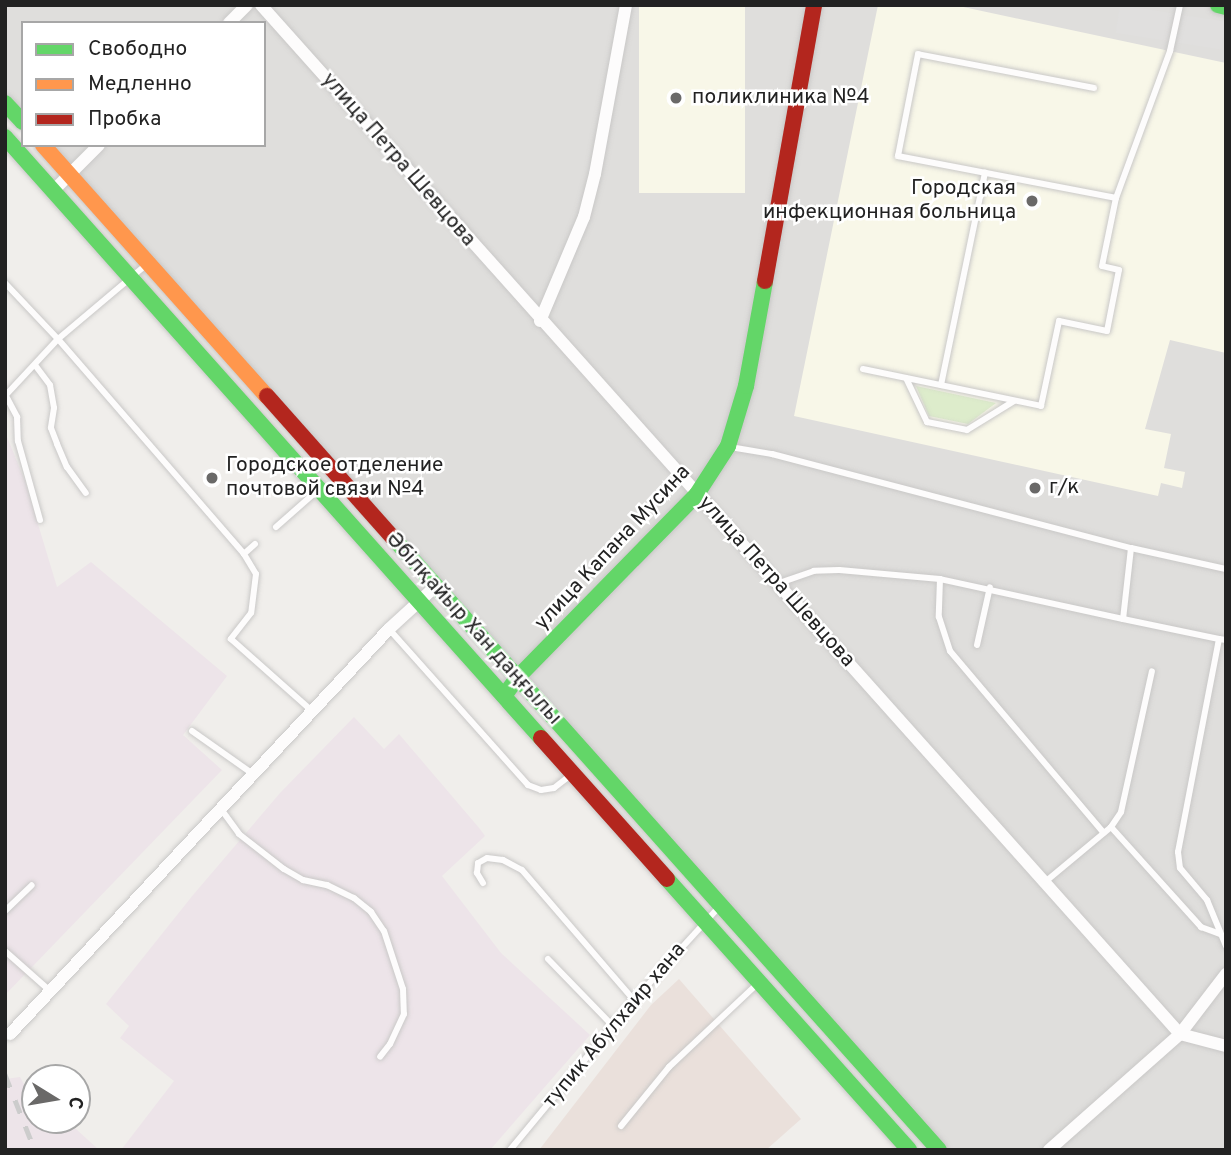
<!DOCTYPE html>
<meta charset="utf-8">
<style>
body{margin:0}
#map{position:relative;width:1231px;height:1155px;overflow:hidden;background:#f0eeeb;font-family:Overpass,sans-serif}
div>[style]{position:absolute}
.residential>*{inset:0;background:#dfdedc}
.industrial>*{inset:0;background:#ede4e9}
.education>*{inset:0;background:#f8f7e8;transform-origin:0 0}
.military>*{inset:0;background:#eae0db}
.grass>*{inset:0;background:#ddeccb}
.parking>*{inset:0;background:#e0dfde;transform-origin:0 0}
.roads{filter:drop-shadow(0 0 2px #c9c8c7) drop-shadow(0 0 2px #c9c8c7)}
.lane>*{height:6px;margin:-3px;padding:0 3px;transform-origin:3px;border-radius:3px;background:#fdfcfc}
.street>*{height:12px;margin:-6px;padding:0 6px;transform-origin:6px;border-radius:6px;background:#fdfcfc}
.fast>*{height:16px;margin:-8px;padding:0 8px;transform-origin:8px;border-radius:8px;background:#63d668}
.slow>*{height:16px;margin:-8px;padding:0 8px;transform-origin:8px;border-radius:8px;background:#ff974d}
.jam>*{height:16px;margin:-8px;padding:0 8px;transform-origin:8px;border-radius:8px;background:#b3261e}
.rail>*{height:4.5px;margin-top:-2.25px;transform-origin:0;background:repeating-linear-gradient(90deg,#ccc 0 14px,transparent 0 28px)}
.dots>*{width:19px;height:19px;translate:-50% -50%;box-sizing:border-box;border:4px solid #fff;border-radius:50%}
span{translate:-50% -50%;white-space:nowrap;text-align:center;line-height:1.15;-webkit-text-stroke:5px #fff;paint-order:stroke}
.poi-label{font-size:21px;color:#222}
.left{translate:0 -50%;text-align:left}
.right{translate:-100% -50%;text-align:right}
.street-label{font-size:21px;color:#222}
.frame{position:absolute;inset:0;border:7px solid #222;pointer-events:none}
.legend{position:absolute;left:21px;top:21px;width:245px;height:126px;box-sizing:border-box;background:#fff;border:2px solid #a7a7a7;margin:0;padding:9px 12px;list-style:none;font-size:21px;color:#222}
.legend li{display:flex;align-items:center;gap:14px;height:35px}
.legend b{width:35px;border:2px solid #a7a7a7}
.north{position:absolute;left:21px;top:1064px;width:70px;height:70px;box-sizing:border-box;background:#fff;border:2px solid #a7a7a7;border-radius:50%;rotate:101deg;font-size:19px;font-weight:700;line-height:28px;text-align:center;color:#222}
.north::after{content:'';display:block;margin:auto;width:24px;height:32px;background:#6a6968;clip-path:polygon(50% 0,100% 100%,50% 72%,0 100%)}
</style>
<div id="map">
<div class="residential">
<i style="clip-path:polygon(5px 5px,1226px 5px,1226px 1150px,939px 1150px,43px 145px,264px 145px,264px 23px,23px 23px,23px 122px,5px 103px)"></i>
</div>
<div class="industrial">
<i style="clip-path:polygon(5px 432px,25px 481px,57px 587px,91px 562px,227px 676px,183px 735px,222px 770px,5px 995px)"></i>
<i style="clip-path:polygon(354px 717px,384px 749px,399px 734px,480px 829px,485px 836px,442px 876px,501px 953px,590px 1035px,490px 1150px,121px 1150px,174px 1081px,120px 1038px,129px 1026px,106px 1004px,193px 895px,280px 793px)"></i>
<i style="clip-path:polygon(20px 1077px,35px 1105px,35px 1120px,50px 1120px,76px 1129px,99px 1150px,5px 1150px,5px 1079px)"></i>
</div>
<div class="education">
<i style="left:639px;top:5px;width:106px;height:188px"></i>
<i style="clip-path:polygon(878px 5px,954px 5px,1226px 63px,1226px 353px,1170px 340px,1145px 429px,1171px 434px,1164px 468px,1185px 472px,1182px 488px,1161px 483px,1158px 496px,794px 416px)"></i>
</div>
<div class="military">
<i style="clip-path:polygon(679px 979px,801px 1119px,766px 1150px,539px 1150px,651px 1005px)"></i>
</div>
<div class="grass">
<i style="clip-path:polygon(916px 386px,996px 403px,968px 424px,929px 416px)"></i>
</div>
<div class="parking">
<i style="left:1120px;top:5px;width:107px;height:28px;rotate:9deg"></i>
</div>
<div class="roads">
<div class="lane">
<i style="left:1094px;top:88px;width:179px;rotate:-169.1deg"></i>
<i style="left:918px;top:54px;width:104px;rotate:101.1deg"></i>
<i style="left:898px;top:156px;width:222px;rotate:10.9deg"></i>
<i style="left:1116px;top:198px;width:157px;rotate:-69.8deg"></i>
<i style="left:1170px;top:51px;width:47px;rotate:-77.7deg"></i>
<i style="left:5px;top:283px;width:77px;rotate:46.6deg"></i>
<i style="left:58px;top:339px;width:116px;rotate:-40.1deg"></i>
<i style="left:35px;top:365px;width:25px;rotate:53deg"></i>
<i style="left:50px;top:385px;width:23px;rotate:80deg"></i>
<i style="left:54px;top:408px;width:20px;rotate:99deg"></i>
<i style="left:51px;top:428px;width:17px;rotate:69deg"></i>
<i style="left:57px;top:444px;width:25px;rotate:67deg"></i>
<i style="left:67px;top:467px;width:32px;rotate:54deg"></i>
<i style="left:863px;top:369px;width:182px;rotate:11.7deg"></i>
<i style="left:1041px;top:406px;width:87px;rotate:-78deg"></i>
<i style="left:1059px;top:321px;width:49px;rotate:11.8deg"></i>
<i style="left:1107px;top:331px;width:62px;rotate:-78.9deg"></i>
<i style="left:1119px;top:270px;width:17px;rotate:-167deg"></i>
<i style="left:1102px;top:266px;width:69px;rotate:-78.4deg"></i>
<i style="left:906px;top:378px;width:49px;rotate:64.5deg"></i>
<i style="left:927px;top:422px;width:41px;rotate:11.3deg"></i>
<i style="left:967px;top:430px;width:55px;rotate:-31.7deg"></i>
<i style="left:941px;top:385px;width:217px;rotate:-78.3deg"></i>
<i style="left:5px;top:396px;width:78px;rotate:-47.1deg"></i>
<i style="left:58px;top:339px;width:284px;rotate:49.1deg"></i>
<i style="left:6px;top:396px;width:24px;rotate:62deg"></i>
<i style="left:17px;top:417px;width:24px;rotate:88deg"></i>
<i style="left:18px;top:441px;width:82px;rotate:74.4deg"></i>
<i style="left:730px;top:447px;width:43px;rotate:9.5deg"></i>
<i style="left:772px;top:454px;width:371px;rotate:14.7deg"></i>
<i style="left:1131px;top:548px;width:71px;rotate:96.4deg"></i>
<i style="left:1123px;top:619px;width:187px;rotate:-167.7deg"></i>
<i style="left:940px;top:579px;width:101px;rotate:-174.9deg"></i>
<i style="left:839px;top:570px;width:25px;rotate:178deg"></i>
<i style="left:814px;top:571px;width:37px;rotate:161deg"></i>
<i style="left:276px;top:527px;width:56px;rotate:-41.4deg"></i>
<i style="left:255px;top:544px;width:15px;rotate:138deg"></i>
<i style="left:244px;top:554px;width:23px;rotate:59deg"></i>
<i style="left:256px;top:574px;width:39px;rotate:97deg"></i>
<i style="left:251px;top:613px;width:33px;rotate:128deg"></i>
<i style="left:231px;top:639px;width:108px;rotate:41.6deg"></i>
<i style="left:1131px;top:548px;width:97px;rotate:12.5deg"></i>
<i style="left:940px;top:579px;width:38px;rotate:92deg"></i>
<i style="left:939px;top:617px;width:36px;rotate:72deg"></i>
<i style="left:950px;top:651px;width:238px;rotate:49.8deg"></i>
<i style="left:1123px;top:619px;width:98px;rotate:11.8deg"></i>
<i style="left:389px;top:629px;width:209px;rotate:48.3deg"></i>
<i style="left:528px;top:785px;width:14px;rotate:21deg"></i>
<i style="left:541px;top:790px;width:13px;rotate:-9deg"></i>
<i style="left:554px;top:788px;width:23px;rotate:-38deg"></i>
<i style="left:1226px;top:640px;width:7px;rotate:-172deg"></i>
<i style="left:1219px;top:639px;width:217px;rotate:100.9deg"></i>
<i style="left:1178px;top:852px;width:16px;rotate:83deg"></i>
<i style="left:1180px;top:868px;width:42px;rotate:49.8deg"></i>
<i style="left:1207px;top:900px;width:50px;rotate:67.6deg"></i>
<i style="left:977px;top:645px;width:59px;rotate:-77.4deg"></i>
<i style="left:192px;top:731px;width:75px;rotate:35.2deg"></i>
<i style="left:221px;top:809px;width:31px;rotate:54deg"></i>
<i style="left:239px;top:834px;width:57px;rotate:37.9deg"></i>
<i style="left:284px;top:869px;width:22px;rotate:30deg"></i>
<i style="left:303px;top:880px;width:25px;rotate:12deg"></i>
<i style="left:327px;top:885px;width:30px;rotate:26deg"></i>
<i style="left:354px;top:898px;width:22px;rotate:39deg"></i>
<i style="left:371px;top:912px;width:23px;rotate:56deg"></i>
<i style="left:384px;top:931px;width:61px;rotate:71.9deg"></i>
<i style="left:403px;top:989px;width:25px;rotate:88deg"></i>
<i style="left:404px;top:1014px;width:33px;rotate:115deg"></i>
<i style="left:390px;top:1044px;width:16px;rotate:128deg"></i>
<i style="left:1111px;top:827px;width:18px;rotate:-56deg"></i>
<i style="left:1121px;top:812px;width:144px;rotate:-77.6deg"></i>
<i style="left:1045px;top:882px;width:86px;rotate:-39.8deg"></i>
<i style="left:1111px;top:827px;width:135px;rotate:48deg"></i>
<i style="left:1201px;top:927px;width:20px;rotate:20deg"></i>
<i style="left:483px;top:883px;width:12px;rotate:-121deg"></i>
<i style="left:477px;top:873px;width:10px;rotate:-84deg"></i>
<i style="left:478px;top:863px;width:10px;rotate:-29deg"></i>
<i style="left:487px;top:858px;width:16px;rotate:7deg"></i>
<i style="left:503px;top:860px;width:21px;rotate:28deg"></i>
<i style="left:522px;top:870px;width:172px;rotate:49.3deg"></i>
<i style="left:5px;top:911px;width:37px;rotate:-44deg"></i>
<i style="left:5px;top:951px;width:60px;rotate:41.6deg"></i>
<i style="left:548px;top:959px;width:93px;rotate:45.9deg"></i>
<i style="left:621px;top:1126px;width:76px;rotate:-50.9deg"></i>
<i style="left:669px;top:1067px;width:122px;rotate:-43.3deg"></i>
<i style="left:510px;top:1150px;width:195px;rotate:-50.4deg"></i>
<i style="left:634px;top:1000px;width:125px;rotate:-47.6deg"></i>
</div>
<div class="street">
<i style="left:261px;top:5px;width:1380px;rotate:48.23deg"></i>
<i style="left:1180px;top:1034px;width:48px;rotate:14.6deg"></i>
<i style="left:229px;top:23px;width:25px;rotate:-45deg"></i>
<i style="left:53px;top:191px;width:65px;rotate:-45deg"></i>
<i style="left:540px;top:321px;width:113px;rotate:-67.1deg"></i>
<i style="left:584px;top:217px;width:44px;rotate:-75.7deg"></i>
<i style="left:595px;top:174px;width:172px;rotate:-79.6deg"></i>
<i style="left:10px;top:1034px;width:555px;rotate:-46.9deg"></i>
<i style="left:389px;top:629px;width:65px;rotate:-42.5deg"></i>
<i style="left:1049px;top:1150px;width:175px;rotate:-41.5deg"></i>
<i style="left:1180px;top:1034px;width:76px;rotate:-52.5deg"></i>
</div>
<div class="fast">
<i style="left:1218px;top:5px;width:8px;rotate:14deg"></i>
<i style="left:5px;top:103px;width:26px;rotate:47deg"></i>
<i style="left:5px;top:137px;width:805px;rotate:48.27deg"></i>
<i style="left:395px;top:540px;width:817px;rotate:48.27deg"></i>
<i style="left:504px;top:696px;width:24px;rotate:-54deg"></i>
<i style="left:518px;top:677px;width:256px;rotate:-45.6deg"></i>
<i style="left:697px;top:494px;width:57px;rotate:-57.1deg"></i>
<i style="left:728px;top:446px;width:63px;rotate:-73.3deg"></i>
<i style="left:746px;top:386px;width:107px;rotate:-79.7deg"></i>
<i style="left:667px;top:879px;width:363px;rotate:48.2deg"></i>
</div>
<div class="slow">
<i style="left:43px;top:145px;width:336px;rotate:48.3deg"></i>
</div>
<div class="jam">
<i style="left:765px;top:281px;width:280px;rotate:-79.9deg"></i>
<i style="left:267px;top:396px;width:193px;rotate:48.4deg"></i>
<i style="left:541px;top:738px;width:189px;rotate:48.2deg"></i>
</div>
</div>
<div class="rail">
<i style="left:5px;top:1074px;width:82px;rotate:68.5deg"></i>
</div>
<div class="dots">
<i style="left:676px;top:98px;background:#6a6968"></i>
<i style="left:1032px;top:201px;background:#6a6968"></i>
<i style="left:212px;top:478px;background:#6a6968"></i>
<i style="left:1035px;top:488px;background:#6a6968"></i>
</div>
<div class="poi-label">
<span class="left" style="left:692px;top:98px">поликлиника №4</span>
<span class="right" style="left:1016px;top:201px">Городская<br>инфекционная больница</span>
<span class="left" style="left:226px;top:478px">Городское отделение<br>почтовой связи №4</span>
<span class="left" style="left:1049px;top:488px">г/к</span>
</div>
<div class="street-label">
<span style="left:398px;top:160px;rotate:49deg">улица Петра Шевцова</span>
<span style="left:613px;top:548px;rotate:-47deg">улица Капана Мусина</span>
<span style="left:776px;top:582px;rotate:48deg">улица Петра Шевцова</span>
<span style="left:473px;top:629px;rotate:48deg">Әбілқайыр Хан даңғылы</span>
<span style="left:615px;top:1026px;rotate:-50deg">тупик Абулхаир хана</span>
</div>
<div class="frame"></div>
<ul class="legend">
<li><b style="height:9px;background:#63d668"></b>Свободно</li>
<li><b style="height:9px;background:#ff974d"></b>Медленно</li>
<li><b style="height:9px;background:#b3261e"></b>Пробка</li>
</ul>
<div class="north">С</div>
</div>
